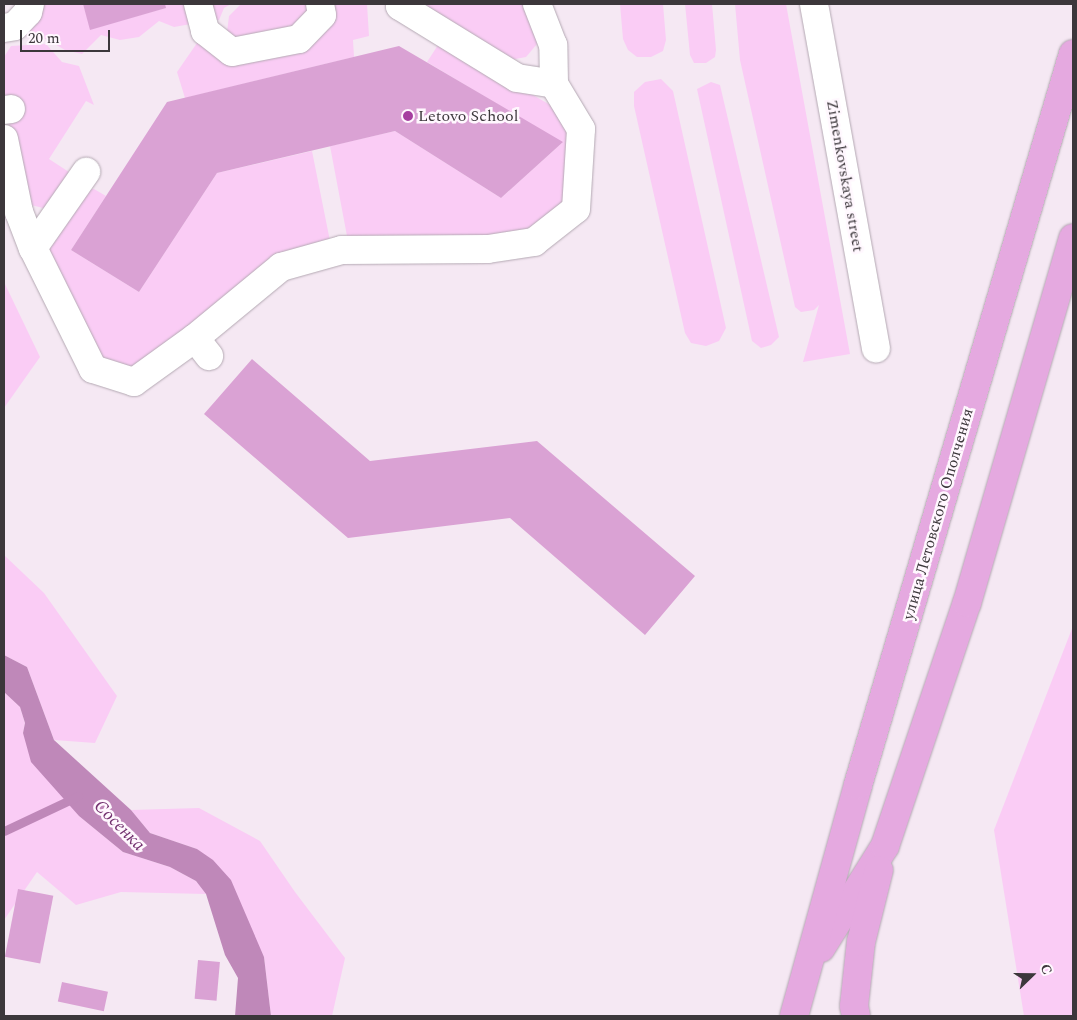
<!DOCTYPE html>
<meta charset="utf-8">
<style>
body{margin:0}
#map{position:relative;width:1077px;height:1020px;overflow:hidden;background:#f5e8f3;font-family:Spectral,serif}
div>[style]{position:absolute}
.green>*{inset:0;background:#faccf5}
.water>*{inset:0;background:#bf88b9}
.stream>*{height:9px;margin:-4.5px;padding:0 4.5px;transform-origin:4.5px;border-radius:4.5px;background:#bf88b9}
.building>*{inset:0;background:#daa2d4;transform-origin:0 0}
.roads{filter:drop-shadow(0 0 1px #b4a9b3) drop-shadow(0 0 1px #b4a9b3)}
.minor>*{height:28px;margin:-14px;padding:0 14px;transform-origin:14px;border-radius:14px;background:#fff}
.major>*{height:28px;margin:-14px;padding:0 14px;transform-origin:14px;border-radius:14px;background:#e5a9e0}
.dots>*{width:14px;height:14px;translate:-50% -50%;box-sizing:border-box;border:2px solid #fff7fe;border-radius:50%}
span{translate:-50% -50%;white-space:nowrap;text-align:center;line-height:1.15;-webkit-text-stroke:5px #fff7fe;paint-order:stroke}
.poi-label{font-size:16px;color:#3c373b}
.left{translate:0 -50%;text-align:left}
.street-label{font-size:16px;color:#3c373b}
.water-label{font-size:18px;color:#743270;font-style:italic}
.frame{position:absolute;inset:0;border:5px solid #3c373b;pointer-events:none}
.north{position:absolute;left:1007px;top:950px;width:50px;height:50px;-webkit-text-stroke:4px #fff7fe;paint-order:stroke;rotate:68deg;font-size:14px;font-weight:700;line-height:20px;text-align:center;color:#3c373b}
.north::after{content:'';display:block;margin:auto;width:18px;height:22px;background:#3c373b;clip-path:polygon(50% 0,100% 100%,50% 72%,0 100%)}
.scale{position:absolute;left:20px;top:30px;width:90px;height:22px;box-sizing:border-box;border:2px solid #3c373b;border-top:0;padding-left:6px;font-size:15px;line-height:18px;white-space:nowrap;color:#3c373b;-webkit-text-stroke:4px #fff7fe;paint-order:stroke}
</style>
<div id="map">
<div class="green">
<i style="clip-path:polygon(37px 4px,83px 4px,91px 29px,165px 8px,165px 4px,190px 4px,196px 23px,174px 27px,159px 21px,139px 37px,120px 40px,101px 35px,82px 54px,65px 50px,46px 39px,19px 35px)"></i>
<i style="clip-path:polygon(208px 4px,231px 4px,224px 8px,219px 20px,213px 20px)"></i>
<i style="clip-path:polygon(241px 4px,251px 5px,315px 4px,301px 28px,240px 44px,227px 32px,229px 16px)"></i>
<i style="clip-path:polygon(331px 4px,367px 4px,369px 36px,353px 40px,354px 57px,185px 98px,177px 72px,197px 43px,203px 41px,241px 58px)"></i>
<i style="clip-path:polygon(409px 4px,529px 4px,539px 36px,537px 44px,526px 57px,510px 60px)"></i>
<i style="clip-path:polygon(620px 4px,663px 4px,666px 40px,663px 51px,651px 57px,637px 57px,628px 50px,623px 39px)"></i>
<i style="clip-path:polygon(685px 4px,712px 4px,716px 50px,715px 57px,706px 63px,694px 63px,690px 55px)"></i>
<i style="clip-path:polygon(735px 4px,786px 4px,850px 354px,803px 362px,819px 305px,814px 310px,801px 312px,795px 307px,740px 60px)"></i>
<i style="clip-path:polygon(440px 42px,559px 110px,571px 127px,566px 204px,536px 231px,362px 246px,350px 240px,347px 236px,330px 146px,395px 131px,501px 198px,562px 143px,427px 62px)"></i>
<i style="clip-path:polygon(46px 44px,62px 62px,79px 66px,94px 105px,86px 101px,49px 159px,69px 172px,69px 182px,49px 206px,43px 208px,31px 205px,23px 195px,4px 97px,4px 57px,11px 46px)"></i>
<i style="clip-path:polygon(661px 79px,673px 91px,726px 328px,719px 341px,706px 346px,691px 343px,685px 333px,634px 106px,634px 92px,645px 82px)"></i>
<i style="clip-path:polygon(711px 82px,720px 85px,779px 337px,771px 345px,761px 348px,752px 341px,697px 89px)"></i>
<i style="clip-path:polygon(312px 151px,330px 241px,140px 367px,127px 370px,104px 365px,46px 258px,50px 243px,87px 190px,94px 189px,106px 196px,71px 250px,139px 292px,217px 173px)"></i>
<i style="clip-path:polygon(4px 282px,40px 357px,4px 408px)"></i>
<i style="clip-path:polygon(4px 555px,44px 593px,117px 696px,95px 743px,54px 740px,27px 667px,4px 655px)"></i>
<i style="clip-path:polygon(1073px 626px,1073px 1016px,1024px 1016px,994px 830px)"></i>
<i style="clip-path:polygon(4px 692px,20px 707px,25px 723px,23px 733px,62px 794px,79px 816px,123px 852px,170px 867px,196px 881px,206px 894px,121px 892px,76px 905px,37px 872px,4px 920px)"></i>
<i style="clip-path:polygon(199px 808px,260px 841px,295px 892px,345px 958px,332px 1016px,271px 1016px,264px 957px,197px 849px,150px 833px,131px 810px)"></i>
</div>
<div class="water">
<i style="clip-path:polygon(4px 655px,27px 667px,54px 740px,131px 810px,150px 833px,197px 849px,213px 860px,231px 880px,264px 957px,271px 1016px,235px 1016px,238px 978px,225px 955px,206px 894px,196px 881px,170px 867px,123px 852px,79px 816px,31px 762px,23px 733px,25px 723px,20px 707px,4px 692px)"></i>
</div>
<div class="stream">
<i style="left:4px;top:831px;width:82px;rotate:-25.3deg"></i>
</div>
<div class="building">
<i style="clip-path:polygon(83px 4px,165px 4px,166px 8px,90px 30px)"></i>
<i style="clip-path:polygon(399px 46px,563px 142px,501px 198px,395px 131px,217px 173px,139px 292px,71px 250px,167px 102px)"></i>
<i style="clip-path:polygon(252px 359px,370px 461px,537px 441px,695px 576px,645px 635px,510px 518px,348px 538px,204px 414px)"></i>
<i style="left:18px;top:889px;width:36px;height:69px;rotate:11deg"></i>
<i style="left:198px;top:960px;width:22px;height:39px;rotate:5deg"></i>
<i style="left:62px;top:982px;width:47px;height:20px;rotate:12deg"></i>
</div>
<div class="roads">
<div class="minor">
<i style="left:198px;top:4px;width:28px;rotate:75deg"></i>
<i style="left:205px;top:31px;width:34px;rotate:38deg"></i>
<i style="left:232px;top:52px;width:68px;rotate:-11deg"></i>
<i style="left:299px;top:39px;width:33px;rotate:-46deg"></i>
<i style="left:322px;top:15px;width:11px;rotate:-100deg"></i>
<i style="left:400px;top:4px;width:2px;rotate:90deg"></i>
<i style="left:400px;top:6px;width:137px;rotate:31.6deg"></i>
<i style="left:517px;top:78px;width:37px;rotate:9deg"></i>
<i style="left:814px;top:4px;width:350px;rotate:79.8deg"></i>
<i style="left:4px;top:28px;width:11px;rotate:-10deg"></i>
<i style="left:15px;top:26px;width:19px;rotate:-47deg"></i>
<i style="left:28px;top:12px;width:8px;rotate:-76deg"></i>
<i style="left:4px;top:110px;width:7px;rotate:-8deg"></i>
<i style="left:4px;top:139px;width:75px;rotate:78.4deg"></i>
<i style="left:19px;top:212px;width:39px;rotate:69deg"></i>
<i style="left:33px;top:248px;width:135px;rotate:63.6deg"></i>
<i style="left:93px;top:369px;width:43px;rotate:17.6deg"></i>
<i style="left:134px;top:382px;width:75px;rotate:-35.8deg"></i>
<i style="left:195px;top:338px;width:112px;rotate:-39.5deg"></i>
<i style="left:281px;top:267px;width:63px;rotate:-15.6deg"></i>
<i style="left:342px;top:250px;width:146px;rotate:-0.4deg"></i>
<i style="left:488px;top:249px;width:47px;rotate:-8.7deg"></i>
<i style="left:534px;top:242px;width:53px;rotate:-38.2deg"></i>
<i style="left:576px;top:209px;width:80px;rotate:-86.4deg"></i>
<i style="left:581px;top:129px;width:52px;rotate:-121deg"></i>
<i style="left:554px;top:84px;width:39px;rotate:-91deg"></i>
<i style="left:553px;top:45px;width:44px;rotate:-111.3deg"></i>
<i style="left:33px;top:248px;width:93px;rotate:-55.1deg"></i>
<i style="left:195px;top:338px;width:23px;rotate:52deg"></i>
</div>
<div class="major">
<i style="left:821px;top:948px;width:120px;rotate:-57.9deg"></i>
<i style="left:885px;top:846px;width:256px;rotate:-71.4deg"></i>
<i style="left:967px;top:603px;width:380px;rotate:-73.8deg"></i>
<i style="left:794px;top:1016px;width:240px;rotate:-74.5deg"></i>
<i style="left:858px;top:785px;width:762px;rotate:-73.61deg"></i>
<i style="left:856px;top:1016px;width:10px;rotate:-101deg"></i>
<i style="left:854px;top:1006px;width:64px;rotate:-83.8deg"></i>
<i style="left:861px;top:942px;width:74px;rotate:-76deg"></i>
</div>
</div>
<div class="dots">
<i style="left:408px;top:116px;background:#a63ea0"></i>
</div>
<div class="poi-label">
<span class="left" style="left:418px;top:116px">Letovo School</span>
</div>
<div class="street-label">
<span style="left:845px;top:176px;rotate:80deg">Zimenkovskaya street</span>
<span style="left:938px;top:514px;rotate:-74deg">улица Летовского Ополчения</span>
</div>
<div class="water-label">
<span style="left:119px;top:826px;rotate:45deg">Сосенка</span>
</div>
<div class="frame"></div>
<div class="north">С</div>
<div class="scale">20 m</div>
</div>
